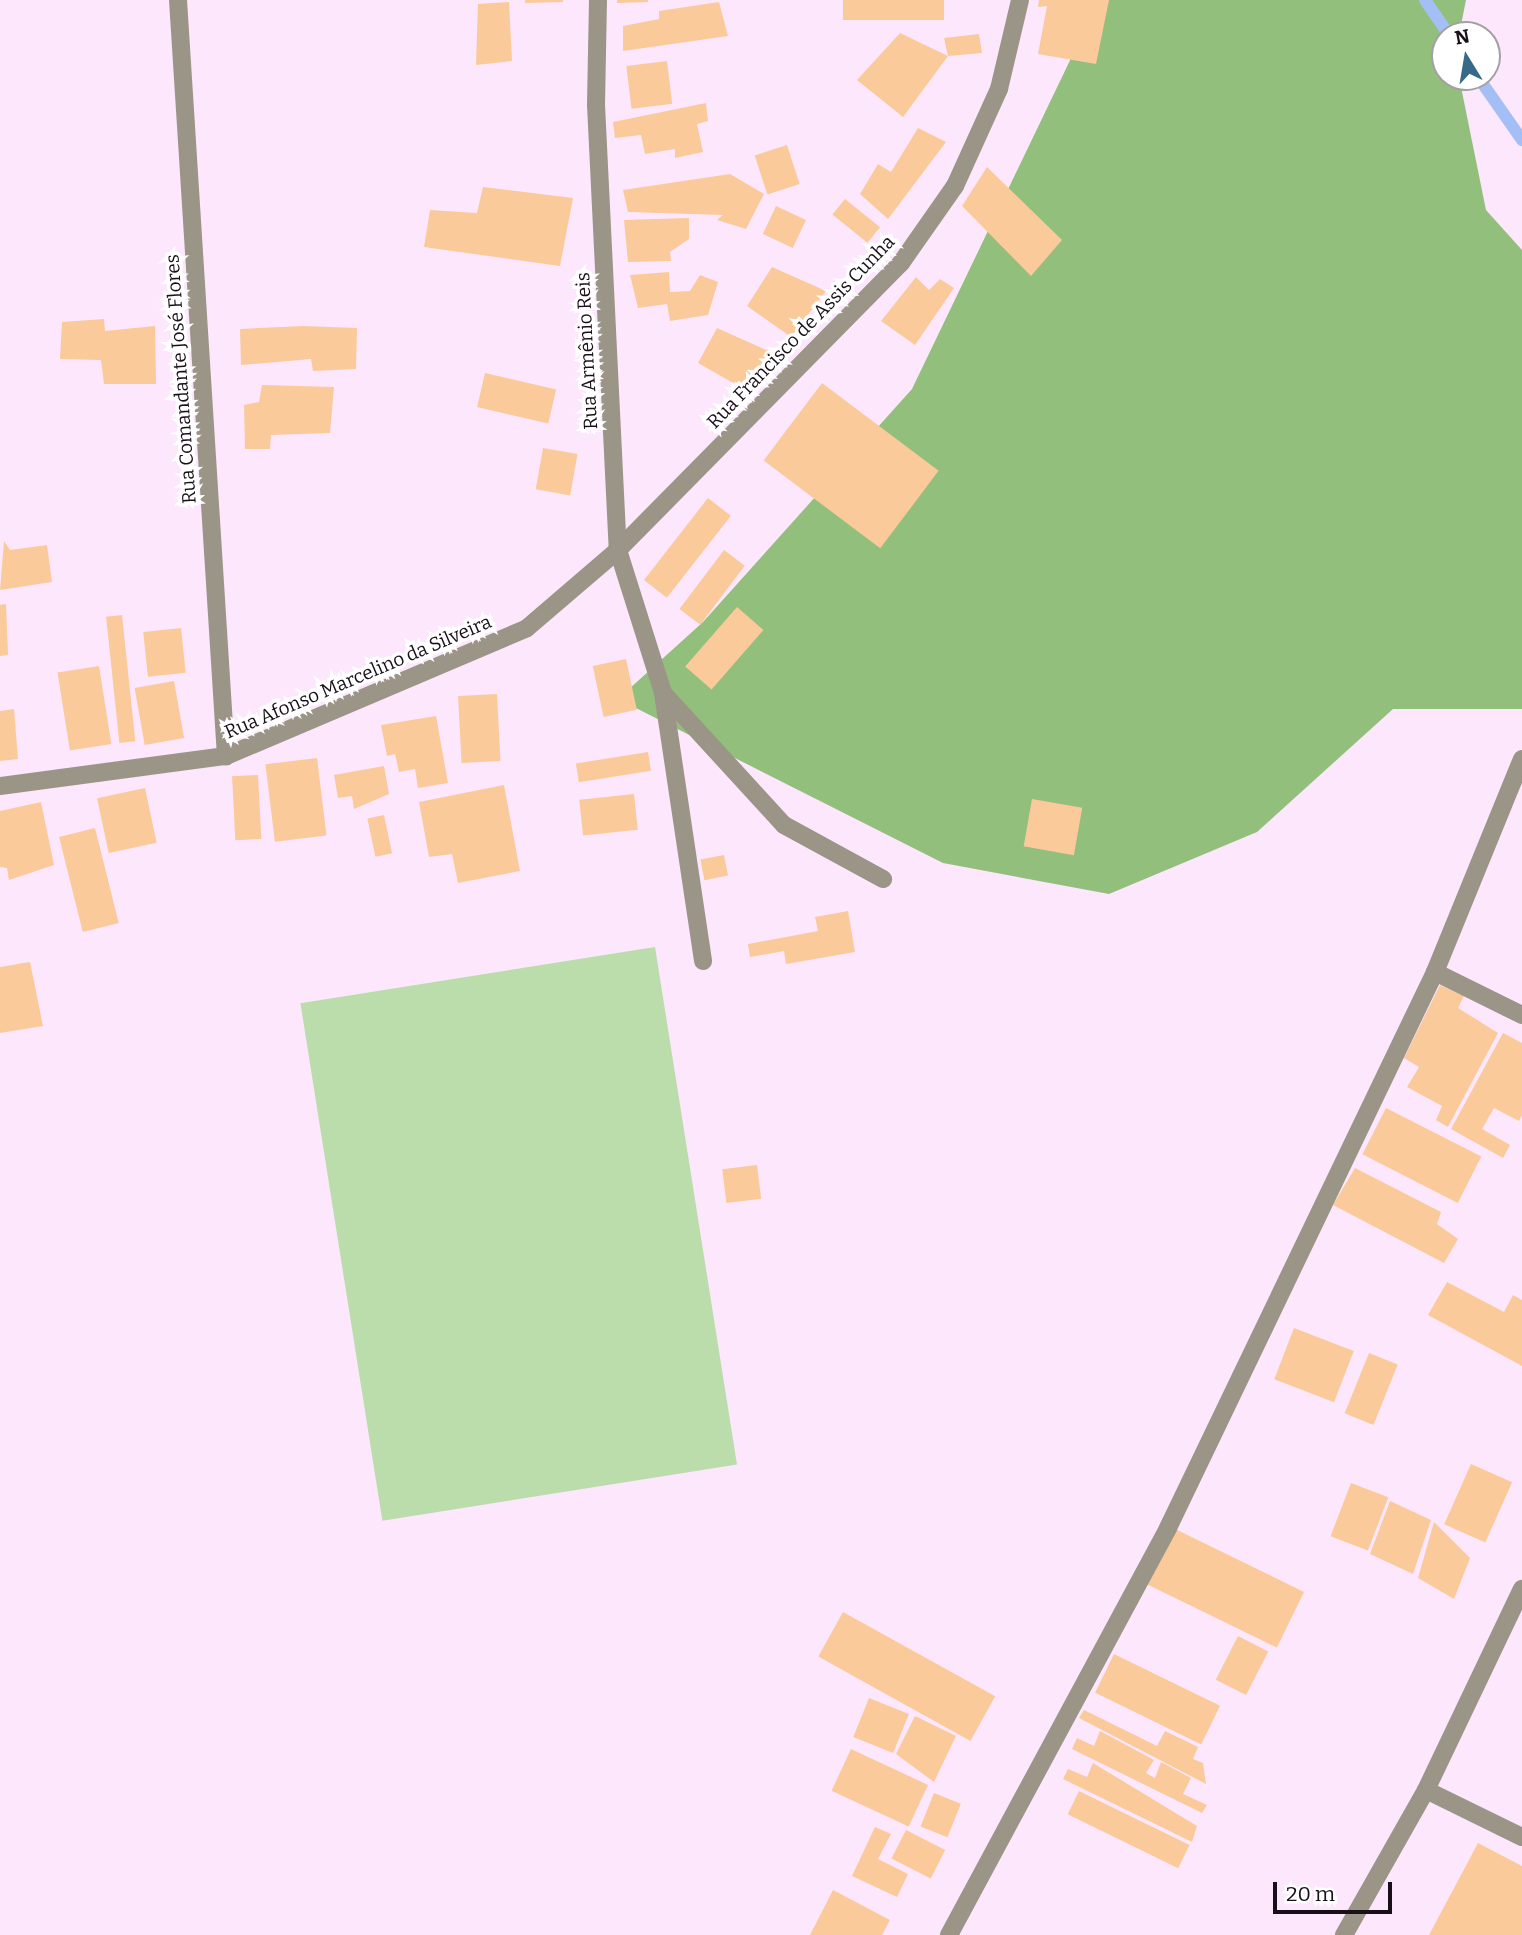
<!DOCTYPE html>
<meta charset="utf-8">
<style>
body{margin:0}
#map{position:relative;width:1522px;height:1935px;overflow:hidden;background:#fde7fd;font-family:Bitter,serif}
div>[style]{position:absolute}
.green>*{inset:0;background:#bbdcab;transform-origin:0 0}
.forest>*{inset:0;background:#93bf7c}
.stream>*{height:12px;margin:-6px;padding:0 6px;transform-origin:6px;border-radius:6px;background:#a4bff6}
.building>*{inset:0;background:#fbca9a;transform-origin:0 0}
.minor>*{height:18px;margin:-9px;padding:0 9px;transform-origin:9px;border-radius:9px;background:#9a9587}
span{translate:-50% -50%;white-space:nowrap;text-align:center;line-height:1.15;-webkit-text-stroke:7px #fff;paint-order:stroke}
.street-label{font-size:19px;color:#180f18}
.north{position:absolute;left:1431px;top:21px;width:70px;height:70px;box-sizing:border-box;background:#fff;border:2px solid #a39fa3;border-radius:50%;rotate:349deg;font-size:19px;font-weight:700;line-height:28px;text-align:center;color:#180f18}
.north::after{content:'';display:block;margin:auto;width:24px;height:32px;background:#376a87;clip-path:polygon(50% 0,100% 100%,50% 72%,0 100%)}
.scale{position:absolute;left:1273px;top:1882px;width:119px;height:32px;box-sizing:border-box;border:4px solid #180f18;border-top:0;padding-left:9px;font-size:21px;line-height:24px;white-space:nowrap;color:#180f18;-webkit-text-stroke:5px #fff;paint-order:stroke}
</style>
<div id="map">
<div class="green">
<i style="left:655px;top:947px;width:524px;height:359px;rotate:81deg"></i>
</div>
<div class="forest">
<i style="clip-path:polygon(1099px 0,1466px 0,1459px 35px,1445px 35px,1445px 77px,1459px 77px,1486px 210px,1522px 250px,1522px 709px,1393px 709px,1257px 832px,1109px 894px,943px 863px,618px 699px,703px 622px,912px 389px)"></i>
</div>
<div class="stream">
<i style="left:1425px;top:0;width:42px;rotate:55.6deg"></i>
<i style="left:1478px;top:77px;width:77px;rotate:55.1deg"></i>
</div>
<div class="building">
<i style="clip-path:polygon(525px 0,563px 0,563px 2px,525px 3px)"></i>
<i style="clip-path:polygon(617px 0,648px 0,648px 2px,617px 3px)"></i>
<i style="left:843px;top:0;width:101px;height:20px"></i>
<i style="clip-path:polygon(1039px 0,1109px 0,1096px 64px,1038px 54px,1047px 6px,1038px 7px)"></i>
<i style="clip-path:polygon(509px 2px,512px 61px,476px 65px,478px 4px)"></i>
<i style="clip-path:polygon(719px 2px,728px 36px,623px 51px,623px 26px,659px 19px,659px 11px)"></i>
<i style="clip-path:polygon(900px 33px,948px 56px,944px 38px,979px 34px,982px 53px,948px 56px,903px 117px,857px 80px)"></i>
<i style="left:667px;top:61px;width:43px;height:41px;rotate:83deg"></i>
<i style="clip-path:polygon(706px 103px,708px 121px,697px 124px,703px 152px,675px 158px,675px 149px,645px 154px,641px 135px,615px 138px,613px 122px)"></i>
<i style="clip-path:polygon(918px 128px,946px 142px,888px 219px,860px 194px,878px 164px,891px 172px)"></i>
<i style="left:787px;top:145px;width:41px;height:34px;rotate:72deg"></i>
<i style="clip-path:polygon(987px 167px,1062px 240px,1031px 276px,962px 206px)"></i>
<i style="clip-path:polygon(730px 174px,764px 194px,746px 229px,717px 220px,723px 215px,628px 212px,623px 190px)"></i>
<i style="clip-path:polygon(483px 187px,573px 198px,560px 266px,424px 247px,430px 210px,477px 213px)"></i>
<i style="left:845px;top:199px;width:45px;height:20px;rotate:39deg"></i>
<i style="left:776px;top:206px;width:33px;height:31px;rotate:25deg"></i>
<i style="clip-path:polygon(689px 218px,689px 239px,670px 252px,671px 261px,628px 262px,624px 220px)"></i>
<i style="clip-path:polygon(772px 267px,826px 291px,791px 337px,747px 306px)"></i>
<i style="clip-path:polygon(669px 272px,670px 292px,690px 291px,700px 275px,718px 282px,708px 315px,670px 321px,667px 304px,638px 308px,630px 275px)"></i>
<i style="clip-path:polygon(916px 277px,929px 290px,940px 279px,954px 288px,915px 345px,881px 321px)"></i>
<i style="clip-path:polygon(104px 319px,105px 331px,155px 326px,156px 384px,104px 384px,101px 360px,60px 359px,62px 322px)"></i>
<i style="clip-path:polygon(303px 326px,357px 328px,356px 369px,313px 371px,311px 359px,241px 365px,240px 329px)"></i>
<i style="clip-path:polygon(717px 328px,775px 354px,751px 393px,698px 363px)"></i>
<i style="left:485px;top:373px;width:73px;height:35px;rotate:13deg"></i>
<i style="left:822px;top:383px;width:146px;height:97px;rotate:37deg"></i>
<i style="clip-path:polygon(262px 385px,334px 387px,330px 433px,271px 435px,270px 449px,245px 449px,244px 405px,259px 402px)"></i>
<i style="left:543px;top:448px;width:35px;height:42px;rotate:10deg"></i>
<i style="left:708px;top:498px;width:29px;height:104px;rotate:38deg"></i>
<i style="clip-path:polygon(4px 541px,10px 550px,47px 545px,52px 582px,0 590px)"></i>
<i style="left:724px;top:550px;width:26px;height:74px;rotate:37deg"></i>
<i style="clip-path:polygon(6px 604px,8px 655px,0 656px,0 605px)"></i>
<i style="left:737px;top:607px;width:35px;height:79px;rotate:41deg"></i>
<i style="left:122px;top:615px;width:127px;height:16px;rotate:84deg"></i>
<i style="left:181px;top:628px;width:45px;height:38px;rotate:84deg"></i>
<i style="left:626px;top:659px;width:52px;height:34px;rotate:78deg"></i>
<i style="left:99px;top:666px;width:79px;height:42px;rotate:81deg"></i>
<i style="left:174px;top:681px;width:58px;height:40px;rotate:80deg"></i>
<i style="left:497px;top:694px;width:67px;height:39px;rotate:87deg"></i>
<i style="clip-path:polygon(14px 709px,18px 759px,0 761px,0 711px)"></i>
<i style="clip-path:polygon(436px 716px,448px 783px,418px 788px,415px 769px,399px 772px,395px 754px,387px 756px,381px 725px)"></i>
<i style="left:648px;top:752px;width:19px;height:73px;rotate:81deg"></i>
<i style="left:317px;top:758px;width:78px;height:52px;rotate:83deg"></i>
<i style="clip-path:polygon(384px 766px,389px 794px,354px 809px,352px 796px,338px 798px,334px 775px)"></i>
<i style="left:258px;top:775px;width:64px;height:26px;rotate:87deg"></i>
<i style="clip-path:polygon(504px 785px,520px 871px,458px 883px,452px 854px,429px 857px,419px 802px)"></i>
<i style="left:145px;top:788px;width:56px;height:49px;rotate:78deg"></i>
<i style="left:634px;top:794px;width:36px;height:55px;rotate:84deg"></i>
<i style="left:1032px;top:799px;width:51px;height:48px;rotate:10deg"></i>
<i style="clip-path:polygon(41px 802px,54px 865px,9px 880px,7px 868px,0 867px,0 811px)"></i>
<i style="left:384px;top:815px;width:39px;height:17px;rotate:78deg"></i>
<i style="left:95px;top:828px;width:98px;height:37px;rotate:76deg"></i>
<i style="left:724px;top:855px;width:21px;height:24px;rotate:79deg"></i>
<i style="clip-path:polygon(848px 911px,855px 952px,786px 964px,784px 951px,750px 957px,748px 944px,818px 931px,815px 917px)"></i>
<i style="clip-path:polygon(30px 962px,43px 1026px,0 1033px,0 967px)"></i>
<i style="clip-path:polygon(1440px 985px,1464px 996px,1458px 1008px,1498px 1033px,1448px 1127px,1436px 1120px,1442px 1106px,1407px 1087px,1419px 1067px,1404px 1058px)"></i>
<i style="clip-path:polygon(1503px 1033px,1522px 1043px,1522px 1115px,1519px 1121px,1494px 1108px,1482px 1129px,1510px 1145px,1503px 1158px,1451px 1129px)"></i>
<i style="left:1386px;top:1108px;width:107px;height:52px;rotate:27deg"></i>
<i style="left:757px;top:1165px;width:34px;height:35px;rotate:83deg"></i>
<i style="clip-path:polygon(1355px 1168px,1441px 1212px,1437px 1224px,1458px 1239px,1444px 1263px,1333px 1205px)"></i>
<i style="clip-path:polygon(1447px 1282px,1504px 1312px,1513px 1295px,1522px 1300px,1522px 1366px,1428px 1315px)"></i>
<i style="left:1294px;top:1328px;width:64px;height:55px;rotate:21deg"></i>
<i style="left:1369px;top:1353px;width:31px;height:65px;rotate:22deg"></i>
<i style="left:1471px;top:1464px;width:45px;height:66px;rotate:24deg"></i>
<i style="left:1351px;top:1483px;width:40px;height:57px;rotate:21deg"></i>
<i style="clip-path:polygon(1390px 1501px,1431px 1520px,1413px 1574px,1370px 1554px)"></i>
<i style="clip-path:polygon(1434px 1522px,1470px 1558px,1454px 1599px,1418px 1578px)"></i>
<i style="left:1171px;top:1527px;width:148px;height:62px;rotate:26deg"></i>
<i style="left:843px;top:1612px;width:174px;height:51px;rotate:29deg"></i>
<i style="left:1238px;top:1636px;width:34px;height:49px;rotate:27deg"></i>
<i style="left:1114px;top:1654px;width:118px;height:43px;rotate:26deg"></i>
<i style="left:869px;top:1698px;width:43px;height:42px;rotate:22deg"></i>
<i style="clip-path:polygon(1084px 1710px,1157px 1746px,1165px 1731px,1198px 1747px,1193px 1759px,1203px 1763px,1206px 1784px,1079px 1718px)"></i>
<i style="clip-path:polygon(915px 1716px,956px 1736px,934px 1782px,896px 1754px)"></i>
<i style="clip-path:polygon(1100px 1731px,1154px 1760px,1146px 1773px,1155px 1778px,1161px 1762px,1191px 1778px,1183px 1794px,1207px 1805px,1202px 1813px,1072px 1749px,1077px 1738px,1094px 1746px)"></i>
<i style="left:851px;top:1749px;width:85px;height:46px;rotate:25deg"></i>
<i style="clip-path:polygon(1093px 1763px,1197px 1826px,1192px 1842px,1063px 1779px,1068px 1769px,1087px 1777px)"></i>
<i style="left:1079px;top:1791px;width:123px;height:26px;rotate:26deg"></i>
<i style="left:934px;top:1793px;width:29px;height:36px;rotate:22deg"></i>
<i style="clip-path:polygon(875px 1827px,891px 1834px,878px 1859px,908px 1874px,897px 1897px,852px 1876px)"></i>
<i style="left:906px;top:1830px;width:44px;height:32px;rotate:27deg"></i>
<i style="clip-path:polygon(1478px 1843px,1522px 1866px,1522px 1935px,1429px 1935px)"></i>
<i style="clip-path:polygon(833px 1890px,890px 1920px,882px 1935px,810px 1935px)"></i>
</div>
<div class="minor">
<i style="left:178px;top:0;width:758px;rotate:86.37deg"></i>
<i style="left:598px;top:0;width:105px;rotate:91.1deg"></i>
<i style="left:596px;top:105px;width:446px;rotate:87.2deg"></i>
<i style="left:618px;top:550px;width:150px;rotate:72.5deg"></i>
<i style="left:663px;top:693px;width:271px;rotate:81.5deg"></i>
<i style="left:663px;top:693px;width:179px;rotate:47.5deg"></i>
<i style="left:784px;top:825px;width:113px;rotate:28.6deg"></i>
<i style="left:0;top:786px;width:228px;rotate:-7.6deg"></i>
<i style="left:226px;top:756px;width:327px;rotate:-23deg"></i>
<i style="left:527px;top:628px;width:120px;rotate:-40.6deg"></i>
<i style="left:618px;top:550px;width:403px;rotate:-45.4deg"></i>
<i style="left:901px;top:263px;width:94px;rotate:-55deg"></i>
<i style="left:955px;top:186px;width:107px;rotate:-65.6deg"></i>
<i style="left:999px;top:89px;width:91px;rotate:-76.7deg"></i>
<i style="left:1435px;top:972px;width:97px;rotate:26.3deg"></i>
<i style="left:1426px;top:1790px;width:107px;rotate:26.1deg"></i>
<i style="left:949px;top:1935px;width:462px;rotate:-61.7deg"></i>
<i style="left:1168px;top:1528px;width:617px;rotate:-64.35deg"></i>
<i style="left:1435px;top:972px;width:230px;rotate:-67.8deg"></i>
<i style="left:1344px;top:1935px;width:167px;rotate:-60.5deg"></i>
<i style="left:1426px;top:1790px;width:223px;rotate:-64.5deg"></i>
</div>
<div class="street-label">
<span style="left:801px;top:332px;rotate:-46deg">Rua Francisco de Assis Cunha</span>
<span style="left:587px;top:351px;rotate:-93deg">Rua Armênio Reis</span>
<span style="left:181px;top:379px;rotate:-94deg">Rua Comandante José Flores</span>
<span style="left:358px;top:677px;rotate:-23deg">Rua Afonso Marcelino da Silveira</span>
</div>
<div class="north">N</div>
<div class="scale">20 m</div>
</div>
